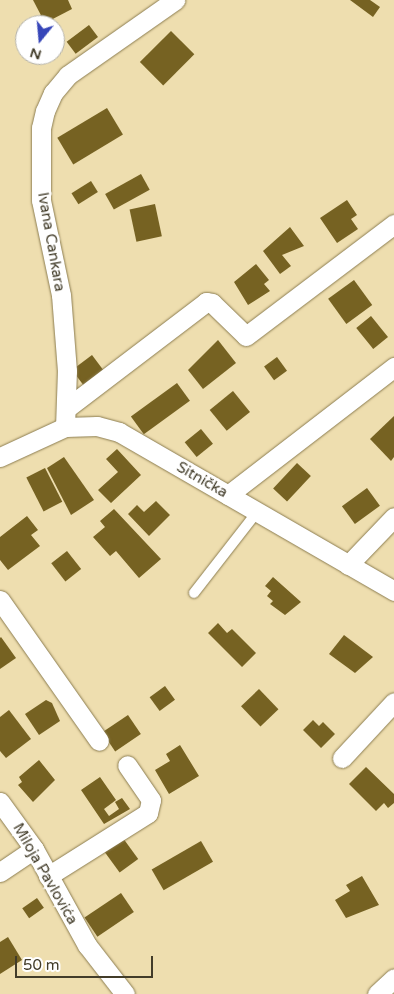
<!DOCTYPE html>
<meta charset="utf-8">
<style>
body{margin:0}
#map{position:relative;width:394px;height:994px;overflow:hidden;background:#eedeaf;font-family:"Varela Round",sans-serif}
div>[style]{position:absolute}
.building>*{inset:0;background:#766222;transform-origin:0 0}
.roads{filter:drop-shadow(0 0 1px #8c7d51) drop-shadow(0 0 1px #8c7d51)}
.lane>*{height:10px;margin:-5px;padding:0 5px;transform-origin:5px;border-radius:5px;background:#fff}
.street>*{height:19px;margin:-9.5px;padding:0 9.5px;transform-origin:9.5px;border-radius:9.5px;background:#fff}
span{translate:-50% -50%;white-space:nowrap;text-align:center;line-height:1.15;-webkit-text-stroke:5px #fff;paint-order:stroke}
.street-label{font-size:15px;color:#423c29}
.north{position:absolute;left:15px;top:15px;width:50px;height:50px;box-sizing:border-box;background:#fff;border:1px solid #b3b1a9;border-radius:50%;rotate:197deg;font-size:14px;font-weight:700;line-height:20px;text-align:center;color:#423c29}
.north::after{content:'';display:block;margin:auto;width:18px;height:22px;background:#3746b9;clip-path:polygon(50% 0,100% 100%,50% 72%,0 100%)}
.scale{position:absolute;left:15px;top:956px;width:138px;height:22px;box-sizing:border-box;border:2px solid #423c29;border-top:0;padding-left:6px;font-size:15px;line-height:18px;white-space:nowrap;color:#423c29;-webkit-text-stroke:4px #fff;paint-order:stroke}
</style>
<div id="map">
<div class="building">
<i style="clip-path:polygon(33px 0,68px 0,72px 9px,45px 23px)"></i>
<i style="clip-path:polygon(350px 0,370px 0,380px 7px,373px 17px)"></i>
<i style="left:89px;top:25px;width:15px;height:28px;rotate:53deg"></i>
<i style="left:171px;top:31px;width:33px;height:44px;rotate:45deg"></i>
<i style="left:107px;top:108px;width:31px;height:58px;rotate:59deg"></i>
<i style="left:141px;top:174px;width:18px;height:41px;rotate:61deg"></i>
<i style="left:91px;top:181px;width:13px;height:23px;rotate:58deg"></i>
<i style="clip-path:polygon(347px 200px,357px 215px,351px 219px,358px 229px,337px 243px,320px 218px)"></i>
<i style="left:155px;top:204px;width:33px;height:26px;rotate:78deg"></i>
<i style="clip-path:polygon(290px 227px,304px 246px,282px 255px,291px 266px,280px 274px,263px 251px)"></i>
<i style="clip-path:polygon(256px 264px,269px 280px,264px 284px,270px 291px,248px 305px,234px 282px)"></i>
<i style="left:354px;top:280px;width:31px;height:32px;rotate:54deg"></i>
<i style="left:371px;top:316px;width:27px;height:19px;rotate:51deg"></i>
<i style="clip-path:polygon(218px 340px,236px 363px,203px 389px,188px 370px)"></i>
<i style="left:92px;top:355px;width:20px;height:25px;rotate:53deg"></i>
<i style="left:277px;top:357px;width:17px;height:16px;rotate:54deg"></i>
<i style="left:177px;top:383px;width:22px;height:57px;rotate:54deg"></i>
<i style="left:233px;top:391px;width:27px;height:30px;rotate:51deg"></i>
<i style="clip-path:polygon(394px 416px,394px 457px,391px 461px,370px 439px)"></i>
<i style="left:201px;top:429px;width:19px;height:21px;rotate:51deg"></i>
<i style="clip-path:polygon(117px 449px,141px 475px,111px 503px,98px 490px,118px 472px,106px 459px)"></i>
<i style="clip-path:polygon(64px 457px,94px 500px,71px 515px,47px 468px)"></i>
<i style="left:297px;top:463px;width:19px;height:35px;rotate:43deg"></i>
<i style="left:45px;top:468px;width:38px;height:21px;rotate:63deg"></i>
<i style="left:367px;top:488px;width:22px;height:31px;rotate:54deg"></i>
<i style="clip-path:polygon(156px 501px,170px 515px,149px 536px,128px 514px,137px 505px,144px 512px)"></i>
<i style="clip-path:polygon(114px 509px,161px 559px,139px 578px,116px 551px,110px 556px,93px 537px,105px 527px,100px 521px)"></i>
<i style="clip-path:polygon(27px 516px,38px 530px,31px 535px,40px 546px,8px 570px,0 560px,0 537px)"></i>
<i style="left:67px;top:551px;width:23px;height:20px;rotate:52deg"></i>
<i style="clip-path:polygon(273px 577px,301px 602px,285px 615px,270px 604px,273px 601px,267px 596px,271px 591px,265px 586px)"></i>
<i style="clip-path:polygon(218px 623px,227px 633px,232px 629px,256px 653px,242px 667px,208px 633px)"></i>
<i style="clip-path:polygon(344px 635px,373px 657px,355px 673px,329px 654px)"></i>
<i style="clip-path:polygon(1px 637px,16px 658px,0 669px,0 638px)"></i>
<i style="left:165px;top:686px;width:17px;height:19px;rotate:54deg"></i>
<i style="left:259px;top:689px;width:28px;height:25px;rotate:46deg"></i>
<i style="clip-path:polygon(46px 700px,52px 703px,60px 721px,39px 735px,25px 714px)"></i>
<i style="clip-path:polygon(9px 710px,31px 739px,6px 758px,0 751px,0 717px)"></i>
<i style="left:128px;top:715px;width:23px;height:31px;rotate:56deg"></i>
<i style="clip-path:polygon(313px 720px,319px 726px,323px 722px,335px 734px,321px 748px,303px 730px)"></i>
<i style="clip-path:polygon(180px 745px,199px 776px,169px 794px,155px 770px,170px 761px,166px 754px)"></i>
<i style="clip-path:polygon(39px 760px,55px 780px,33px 802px,18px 785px,22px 782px,19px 777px)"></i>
<i style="clip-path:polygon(366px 767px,394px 794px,394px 803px,388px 808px,384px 803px,376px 811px,349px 784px)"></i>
<i style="clip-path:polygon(100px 777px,116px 800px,104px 809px,109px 816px,119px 809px,115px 802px,122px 798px,130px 809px,104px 824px,81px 790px)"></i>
<i style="left:120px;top:834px;width:31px;height:23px;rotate:54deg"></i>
<i style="left:201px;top:841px;width:24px;height:57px;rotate:60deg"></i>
<i style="clip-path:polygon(362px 876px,379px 905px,346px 918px,335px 900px,350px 891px,346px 885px)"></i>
<i style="left:121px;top:893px;width:23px;height:44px;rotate:56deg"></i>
<i style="left:37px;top:898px;width:12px;height:18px;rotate:55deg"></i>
<i style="clip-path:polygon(8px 937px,22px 960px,0 974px,0 942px)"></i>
</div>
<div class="roads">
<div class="lane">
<i style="left:194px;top:593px;width:103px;rotate:-52.1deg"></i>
</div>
<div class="street">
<i style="left:67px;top:408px;width:175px;rotate:-37.3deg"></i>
<i style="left:206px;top:302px;width:6px;rotate:9deg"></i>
<i style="left:212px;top:303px;width:47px;rotate:44.1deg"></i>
<i style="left:246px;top:336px;width:186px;rotate:-37.1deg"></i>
<i style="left:65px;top:427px;width:56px;rotate:-88deg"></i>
<i style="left:67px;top:371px;width:76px;rotate:-94.5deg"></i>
<i style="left:61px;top:295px;width:97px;rotate:-101.9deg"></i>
<i style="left:41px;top:200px;width:72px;rotate:-90deg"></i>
<i style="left:41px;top:128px;width:17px;rotate:-77deg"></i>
<i style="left:45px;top:111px;width:20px;rotate:-66deg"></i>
<i style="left:53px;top:93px;width:23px;rotate:-50deg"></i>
<i style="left:68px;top:75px;width:131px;rotate:-35deg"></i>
<i style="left:0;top:457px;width:72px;rotate:-24.8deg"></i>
<i style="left:65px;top:427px;width:32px;rotate:-2deg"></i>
<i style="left:97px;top:426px;width:23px;rotate:15deg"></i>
<i style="left:119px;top:432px;width:318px;rotate:30deg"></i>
<i style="left:228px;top:495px;width:210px;rotate:-37.6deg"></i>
<i style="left:348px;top:565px;width:66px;rotate:-46.2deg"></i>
<i style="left:0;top:600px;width:172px;rotate:54.9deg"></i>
<i style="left:342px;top:758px;width:76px;rotate:-47.1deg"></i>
<i style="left:0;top:802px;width:58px;rotate:54.1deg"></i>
<i style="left:34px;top:849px;width:110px;rotate:61.1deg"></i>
<i style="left:87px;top:945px;width:62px;rotate:52.2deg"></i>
<i style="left:0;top:872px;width:41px;rotate:-34.1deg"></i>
<i style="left:48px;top:876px;width:118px;rotate:-32.2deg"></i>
<i style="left:148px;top:813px;width:13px;rotate:-77deg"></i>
<i style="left:151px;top:800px;width:42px;rotate:-124.4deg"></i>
<i style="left:377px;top:994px;width:23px;rotate:-43deg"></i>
</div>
</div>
<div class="street-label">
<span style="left:51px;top:242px;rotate:80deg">Ivana Cankara</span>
<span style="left:202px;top:480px;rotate:30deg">Sitnička</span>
<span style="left:45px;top:874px;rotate:60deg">Miloja Pavlovića</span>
</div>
<div class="north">N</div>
<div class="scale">50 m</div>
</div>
